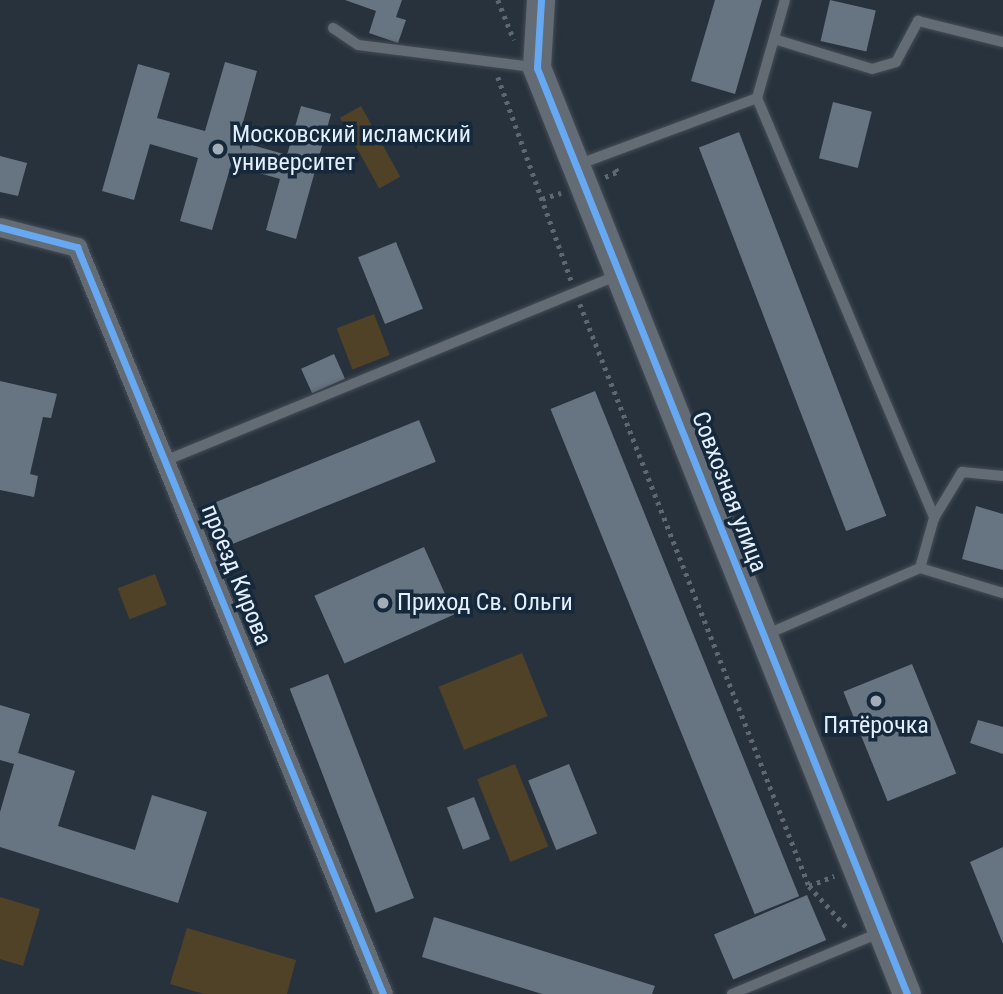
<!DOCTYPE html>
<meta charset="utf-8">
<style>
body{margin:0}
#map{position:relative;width:1003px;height:994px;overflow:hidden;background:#28323d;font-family:"Roboto Condensed",sans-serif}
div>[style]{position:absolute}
.green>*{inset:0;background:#504227;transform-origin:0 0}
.building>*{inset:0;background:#677481;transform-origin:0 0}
.path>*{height:4.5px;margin-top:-2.25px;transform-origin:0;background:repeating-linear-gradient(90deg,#5f6870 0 3.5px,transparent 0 8.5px)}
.roads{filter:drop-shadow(0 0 2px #444d56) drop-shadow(0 0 2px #444d56)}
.lane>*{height:10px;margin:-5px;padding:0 5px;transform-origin:5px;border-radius:5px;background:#636b74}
.street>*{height:19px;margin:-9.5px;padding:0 9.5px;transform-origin:9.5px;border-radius:9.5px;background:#636b74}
.secondary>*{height:28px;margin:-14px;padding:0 14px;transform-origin:14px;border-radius:14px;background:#636b74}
.cycleway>*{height:7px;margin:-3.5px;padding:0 3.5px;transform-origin:3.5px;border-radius:3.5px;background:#66a8f1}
.dots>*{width:19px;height:19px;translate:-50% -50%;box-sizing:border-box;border:4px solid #16283b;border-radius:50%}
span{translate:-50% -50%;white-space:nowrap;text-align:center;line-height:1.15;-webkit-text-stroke:7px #16283b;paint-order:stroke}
.poi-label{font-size:24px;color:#e4effc}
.left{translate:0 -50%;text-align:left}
.street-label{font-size:24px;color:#e4effc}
</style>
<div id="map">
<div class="green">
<i style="left:361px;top:106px;width:81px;height:24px;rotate:61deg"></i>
<i style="left:374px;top:314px;width:44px;height:40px;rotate:69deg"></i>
<i style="left:155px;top:574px;width:33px;height:40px;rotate:69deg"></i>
<i style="left:522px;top:653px;width:68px;height:90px;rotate:68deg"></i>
<i style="left:515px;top:764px;width:89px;height:41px;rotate:68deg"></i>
<i style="clip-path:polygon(0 897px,40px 909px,23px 966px,0 959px)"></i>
<i style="clip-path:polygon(187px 928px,296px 960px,287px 994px,204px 994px,170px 984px)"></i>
</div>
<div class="building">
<i style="clip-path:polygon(345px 0,402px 0,396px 17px,406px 20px,398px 43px,369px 33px,376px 11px)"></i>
<i style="clip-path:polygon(715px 0,762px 0,735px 94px,691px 81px)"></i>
<i style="left:830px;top:0;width:47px;height:42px;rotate:13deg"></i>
<i style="clip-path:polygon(225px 62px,257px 71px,238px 141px,287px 155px,301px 106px,331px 114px,296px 239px,266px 230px,280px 179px,231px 165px,212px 230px,180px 221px,198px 158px,150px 144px,134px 200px,102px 191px,138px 64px,170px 73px,157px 118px,205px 131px)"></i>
<i style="left:833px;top:102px;width:40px;height:58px;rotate:14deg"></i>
<i style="left:739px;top:132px;width:411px;height:43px;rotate:69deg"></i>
<i style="clip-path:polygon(0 156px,27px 163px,18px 196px,0 192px)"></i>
<i style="left:396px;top:242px;width:72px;height:41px;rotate:68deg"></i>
<i style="left:334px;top:354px;width:27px;height:36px;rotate:66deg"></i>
<i style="clip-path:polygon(0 381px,57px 394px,51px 418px,43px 417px,30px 474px,38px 476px,34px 497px,0 490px)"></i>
<i style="left:595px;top:391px;width:545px;height:48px;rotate:68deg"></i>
<i style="left:419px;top:420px;width:45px;height:230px;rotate:68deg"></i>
<i style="clip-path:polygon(976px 506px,1003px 514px,1003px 570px,962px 559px)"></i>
<i style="left:424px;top:547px;width:74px;height:120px;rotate:66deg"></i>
<i style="left:912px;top:664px;width:118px;height:74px;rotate:68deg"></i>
<i style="left:328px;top:674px;width:240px;height:41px;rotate:69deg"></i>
<i style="clip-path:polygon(0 705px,30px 714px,18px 753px,75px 771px,58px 826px,135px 850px,152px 795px,207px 812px,178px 903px,0 847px,0 812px,14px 764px,0 760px)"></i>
<i style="clip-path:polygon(978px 720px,1003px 727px,1003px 754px,970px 743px)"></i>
<i style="left:569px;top:764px;width:75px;height:44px;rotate:68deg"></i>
<i style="left:474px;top:797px;width:45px;height:29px;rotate:69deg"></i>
<i style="clip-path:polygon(1003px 847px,1003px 944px,970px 862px)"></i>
<i style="left:807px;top:895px;width:49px;height:101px;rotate:67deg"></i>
<i style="clip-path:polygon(434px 917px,655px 986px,652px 994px,542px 994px,422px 957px)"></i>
</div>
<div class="path">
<i style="left:498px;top:0;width:43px;rotate:68.2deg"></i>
<i style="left:498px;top:77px;width:216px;rotate:70.2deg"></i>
<i style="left:605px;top:177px;width:13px;rotate:-23deg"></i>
<i style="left:617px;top:172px;width:7px;rotate:-117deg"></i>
<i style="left:542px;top:199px;width:20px;rotate:-18deg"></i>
<i style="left:580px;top:304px;width:625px;rotate:68.52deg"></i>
<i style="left:809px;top:886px;width:59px;rotate:47.7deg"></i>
<i style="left:809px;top:886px;width:27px;rotate:-22deg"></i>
</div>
<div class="roads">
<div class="lane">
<i style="left:333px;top:28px;width:30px;rotate:34deg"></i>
<i style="left:358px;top:45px;width:176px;rotate:7.2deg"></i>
<i style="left:774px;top:39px;width:102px;rotate:17deg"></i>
<i style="left:872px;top:69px;width:25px;rotate:-16deg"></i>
<i style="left:896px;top:62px;width:47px;rotate:-61.8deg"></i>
<i style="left:918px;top:21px;width:88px;rotate:13.9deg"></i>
<i style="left:757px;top:98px;width:456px;rotate:67.1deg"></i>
<i style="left:934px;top:518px;width:52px;rotate:105.6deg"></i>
<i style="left:577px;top:165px;width:192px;rotate:-20.4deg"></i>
<i style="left:757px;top:98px;width:102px;rotate:-74.1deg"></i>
<i style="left:167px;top:460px;width:487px;rotate:-22.3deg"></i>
<i style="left:934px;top:518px;width:54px;rotate:-58.7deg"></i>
<i style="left:962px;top:472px;width:41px;rotate:5.6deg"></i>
<i style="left:765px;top:635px;width:169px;rotate:-23.4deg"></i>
<i style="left:920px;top:568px;width:87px;rotate:16.8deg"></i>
<i style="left:732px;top:994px;width:159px;rotate:-22.5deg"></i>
</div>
<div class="street">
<i style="left:0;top:227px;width:80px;rotate:14.6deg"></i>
<i style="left:77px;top:247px;width:807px;rotate:67.72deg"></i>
</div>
<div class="secondary">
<i style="left:541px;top:0;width:68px;rotate:93.4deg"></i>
<i style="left:537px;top:68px;width:997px;rotate:68.22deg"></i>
</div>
</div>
<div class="cycleway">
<i style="left:541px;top:0;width:68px;rotate:93.4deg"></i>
<i style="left:537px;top:68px;width:997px;rotate:68.22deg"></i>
<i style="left:0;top:227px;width:80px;rotate:14.6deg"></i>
<i style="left:77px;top:247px;width:807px;rotate:67.72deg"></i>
</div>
<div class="dots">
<i style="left:218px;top:149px;background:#a2adb9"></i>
<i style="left:383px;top:603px;background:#a2adb9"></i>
<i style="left:876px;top:701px;background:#a2adb9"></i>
</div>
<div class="poi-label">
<span class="left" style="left:232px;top:149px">Московский исламский<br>университет</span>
<span class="left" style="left:397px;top:603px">Приход Св. Ольги</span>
<span style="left:876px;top:726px">Пятёрочка</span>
</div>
<div class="street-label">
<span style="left:729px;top:492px;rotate:69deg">Совхозная улица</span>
<span style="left:236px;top:575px;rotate:68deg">проезд Кирова</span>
</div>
</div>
